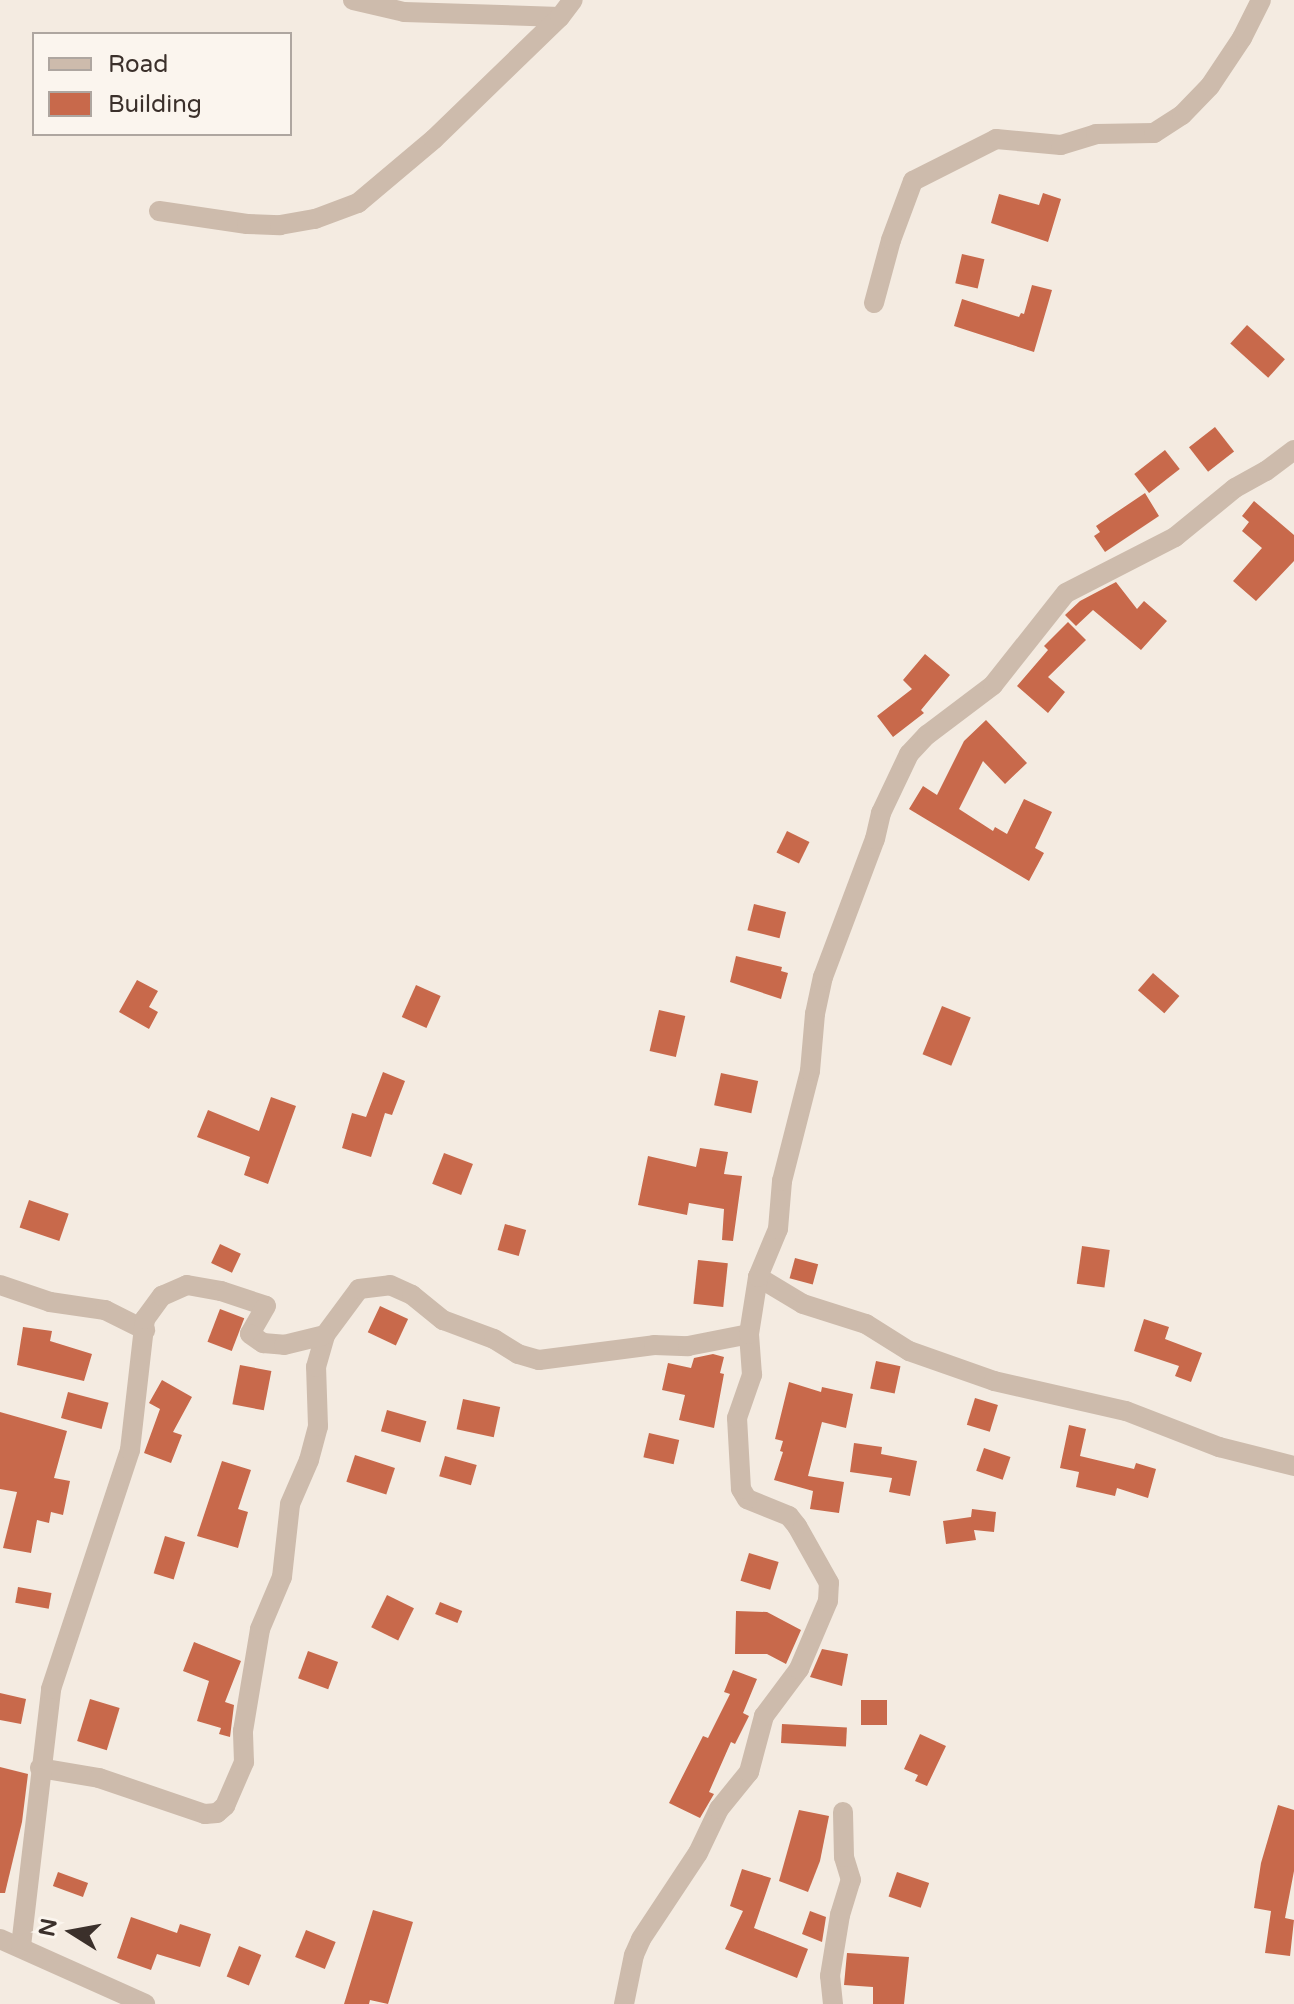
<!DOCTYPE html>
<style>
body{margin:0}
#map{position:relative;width:1294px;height:2004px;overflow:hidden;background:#f4ebe1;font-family:"Varela Round",sans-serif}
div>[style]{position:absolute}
.building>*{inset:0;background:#c8694b;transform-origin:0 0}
.minor>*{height:20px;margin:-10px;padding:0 10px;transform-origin:10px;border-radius:10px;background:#cdbbac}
span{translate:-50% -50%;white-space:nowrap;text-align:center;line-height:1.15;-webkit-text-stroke:8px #fbf5ee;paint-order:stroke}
.legend{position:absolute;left:32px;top:32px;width:260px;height:104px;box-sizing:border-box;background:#fbf5ee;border:2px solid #aea6a0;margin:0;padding:10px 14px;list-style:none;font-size:24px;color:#3b302b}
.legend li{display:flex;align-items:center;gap:16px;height:40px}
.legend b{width:40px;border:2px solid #aea6a0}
.north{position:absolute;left:32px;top:1892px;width:80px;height:80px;-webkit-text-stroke:6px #fbf5ee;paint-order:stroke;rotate:281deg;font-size:22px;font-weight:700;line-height:32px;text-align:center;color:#3b302b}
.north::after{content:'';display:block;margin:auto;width:28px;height:36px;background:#3b302b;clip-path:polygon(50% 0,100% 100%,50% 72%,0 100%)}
</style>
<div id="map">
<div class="building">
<i style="clip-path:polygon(1043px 193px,1061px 199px,1048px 242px,991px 223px,999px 194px,1039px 205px)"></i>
<i style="left:962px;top:254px;width:23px;height:30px;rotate:13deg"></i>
<i style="clip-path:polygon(1032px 285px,1052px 290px,1034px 352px,954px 326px,962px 299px,1019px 317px,1021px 313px,1024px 314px)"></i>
<i style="left:1247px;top:325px;width:51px;height:25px;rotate:42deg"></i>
<i style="left:1215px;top:427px;width:31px;height:33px;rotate:52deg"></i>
<i style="left:1165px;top:450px;width:24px;height:39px;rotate:52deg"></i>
<i style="clip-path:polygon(1145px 493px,1159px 516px,1105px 552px,1094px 536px,1100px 532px,1096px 526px)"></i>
<i style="clip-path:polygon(1254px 501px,1294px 535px,1294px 561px,1256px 601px,1233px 581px,1262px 548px,1242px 531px,1249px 522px,1242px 516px)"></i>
<i style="clip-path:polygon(1116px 582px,1137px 609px,1144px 601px,1167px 621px,1141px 650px,1093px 610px,1076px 626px,1065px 615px,1080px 601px)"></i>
<i style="clip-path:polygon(1068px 622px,1086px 640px,1048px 677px,1065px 692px,1048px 713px,1017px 686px,1048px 650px,1044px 646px)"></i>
<i style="clip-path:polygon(925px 654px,950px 675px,921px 710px,924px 713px,893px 737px,877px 716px,912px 689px,903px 680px)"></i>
<i style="clip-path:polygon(986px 720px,1027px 763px,1005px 784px,983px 761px,959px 809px,993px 831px,995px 827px,1007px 834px,1024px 799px,1052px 812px,1035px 848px,1044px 853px,1029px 881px,909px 809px,923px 786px,937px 795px,964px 741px)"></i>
<i style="left:787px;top:831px;width:25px;height:24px;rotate:26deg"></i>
<i style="left:754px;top:904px;width:33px;height:27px;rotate:14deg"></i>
<i style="clip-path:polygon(736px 956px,782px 967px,781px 971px,788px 973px,781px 999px,730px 982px)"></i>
<i style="left:1153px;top:973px;width:35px;height:23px;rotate:41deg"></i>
<i style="clip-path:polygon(137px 980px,158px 991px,149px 1007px,158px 1012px,149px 1029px,119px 1012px)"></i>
<i style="left:416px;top:985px;width:27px;height:35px;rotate:24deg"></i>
<i style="left:942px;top:1006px;width:31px;height:52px;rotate:22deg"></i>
<i style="left:659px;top:1010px;width:27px;height:42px;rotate:13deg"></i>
<i style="clip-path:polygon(383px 1072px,405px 1081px,392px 1115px,385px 1113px,371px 1157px,342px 1148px,352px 1113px,366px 1117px)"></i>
<i style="left:721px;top:1073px;width:38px;height:33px;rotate:12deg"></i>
<i style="clip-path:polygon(271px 1097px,296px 1106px,268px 1184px,244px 1175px,250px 1157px,197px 1137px,208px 1110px,259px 1131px)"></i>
<i style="clip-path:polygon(700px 1148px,728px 1152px,724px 1174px,742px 1176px,733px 1241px,722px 1240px,724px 1209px,689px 1203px,687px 1215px,638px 1205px,648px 1156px,696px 1167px)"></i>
<i style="left:444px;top:1153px;width:31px;height:33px;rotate:21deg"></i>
<i style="left:29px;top:1200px;width:42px;height:29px;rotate:19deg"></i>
<i style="left:505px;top:1224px;width:22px;height:27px;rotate:16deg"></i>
<i style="left:220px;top:1244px;width:23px;height:21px;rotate:25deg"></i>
<i style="left:1082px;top:1246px;width:28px;height:38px;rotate:8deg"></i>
<i style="left:795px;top:1258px;width:24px;height:21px;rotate:15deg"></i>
<i style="left:698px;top:1260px;width:30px;height:44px;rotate:6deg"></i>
<i style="left:380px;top:1306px;width:31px;height:29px;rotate:25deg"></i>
<i style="left:220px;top:1309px;width:26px;height:35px;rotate:21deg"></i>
<i style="clip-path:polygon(1144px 1319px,1169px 1327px,1165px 1339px,1202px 1353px,1191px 1382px,1175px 1376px,1179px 1366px,1134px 1351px)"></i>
<i style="clip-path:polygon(23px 1327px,52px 1331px,50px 1341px,92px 1354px,84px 1381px,17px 1365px)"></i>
<i style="clip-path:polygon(713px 1354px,724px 1357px,720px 1373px,724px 1374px,714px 1428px,679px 1420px,685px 1395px,662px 1390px,668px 1363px,691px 1368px,694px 1358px)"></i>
<i style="left:876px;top:1361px;width:25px;height:28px;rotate:12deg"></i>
<i style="left:240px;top:1365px;width:32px;height:40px;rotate:11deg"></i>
<i style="clip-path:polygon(162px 1380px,192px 1397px,173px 1432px,182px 1435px,171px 1463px,144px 1453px,160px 1409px,149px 1403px)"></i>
<i style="clip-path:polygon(789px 1382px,821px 1392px,822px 1387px,853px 1394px,846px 1428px,822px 1422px,808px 1476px,844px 1482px,839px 1513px,810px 1509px,813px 1491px,774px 1480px,783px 1452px,780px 1451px,783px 1441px,775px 1439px)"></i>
<i style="left:68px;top:1392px;width:42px;height:27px;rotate:15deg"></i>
<i style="left:975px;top:1398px;width:24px;height:28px;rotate:17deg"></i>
<i style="left:463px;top:1399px;width:38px;height:31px;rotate:12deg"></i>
<i style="left:387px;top:1410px;width:41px;height:22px;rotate:16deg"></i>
<i style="clip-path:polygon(0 1412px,67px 1431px,54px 1478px,70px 1481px,63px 1515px,51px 1512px,49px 1523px,37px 1520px,31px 1553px,3px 1548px,17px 1492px,0 1489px)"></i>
<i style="clip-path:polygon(1069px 1425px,1086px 1429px,1080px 1456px,1134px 1469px,1136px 1463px,1156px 1469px,1148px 1498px,1117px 1488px,1115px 1496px,1076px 1487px,1079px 1472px,1060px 1468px)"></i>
<i style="left:649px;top:1433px;width:31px;height:25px;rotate:13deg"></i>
<i style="clip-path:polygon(854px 1443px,882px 1447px,881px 1454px,917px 1461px,910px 1496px,889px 1492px,892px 1478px,850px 1472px)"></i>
<i style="left:984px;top:1448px;width:28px;height:24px;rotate:19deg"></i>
<i style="left:355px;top:1455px;width:42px;height:28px;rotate:18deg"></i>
<i style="left:445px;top:1456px;width:33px;height:21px;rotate:16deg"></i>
<i style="clip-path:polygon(222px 1461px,251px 1470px,238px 1509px,248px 1512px,238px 1548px,197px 1536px)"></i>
<i style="clip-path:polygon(972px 1509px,996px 1512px,994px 1532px,974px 1530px,976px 1540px,946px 1544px,943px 1521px,971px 1517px)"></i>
<i style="left:165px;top:1536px;width:21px;height:39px;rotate:17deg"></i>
<i style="left:749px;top:1553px;width:31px;height:29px;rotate:17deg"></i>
<i style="left:18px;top:1587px;width:34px;height:16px;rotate:10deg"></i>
<i style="left:387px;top:1595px;width:30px;height:36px;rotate:26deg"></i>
<i style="left:440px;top:1602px;width:24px;height:13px;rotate:22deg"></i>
<i style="clip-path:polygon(736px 1611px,767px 1612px,801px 1630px,786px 1664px,767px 1654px,735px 1654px)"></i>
<i style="clip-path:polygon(194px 1642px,241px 1661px,225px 1702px,234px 1705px,230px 1737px,219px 1734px,221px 1728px,197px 1721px,209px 1681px,183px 1671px)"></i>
<i style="clip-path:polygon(822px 1649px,848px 1654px,842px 1686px,810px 1677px)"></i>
<i style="left:308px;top:1651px;width:32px;height:29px;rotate:20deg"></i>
<i style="clip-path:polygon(733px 1670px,757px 1679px,743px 1713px,749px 1716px,735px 1744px,731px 1742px,709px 1792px,714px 1794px,700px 1818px,669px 1803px,703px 1736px,708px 1738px,730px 1694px,724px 1692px)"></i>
<i style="clip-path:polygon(0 1693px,26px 1699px,21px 1724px,0 1720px)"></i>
<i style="left:90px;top:1699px;width:31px;height:44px;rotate:17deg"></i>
<i style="left:861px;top:1700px;width:26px;height:25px"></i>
<i style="left:782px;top:1724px;width:65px;height:19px;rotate:3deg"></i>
<i style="clip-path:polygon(920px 1734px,946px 1746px,927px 1786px,915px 1781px,918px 1775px,904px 1769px)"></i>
<i style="clip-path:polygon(0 1767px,28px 1774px,22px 1822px,5px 1893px,0 1893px)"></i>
<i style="clip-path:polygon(1278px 1805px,1294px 1810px,1294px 1871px,1285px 1918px,1294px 1920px,1290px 1956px,1265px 1953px,1271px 1911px,1254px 1908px,1261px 1863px)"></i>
<i style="clip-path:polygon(799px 1810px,829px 1816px,820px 1861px,808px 1892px,779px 1881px)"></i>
<i style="clip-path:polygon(742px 1869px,771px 1878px,754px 1928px,808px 1949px,797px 1978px,725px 1949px,743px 1911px,730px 1906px)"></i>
<i style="left:58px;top:1872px;width:32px;height:15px;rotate:20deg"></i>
<i style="left:897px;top:1872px;width:34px;height:26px;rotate:19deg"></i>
<i style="clip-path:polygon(373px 1910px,413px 1922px,388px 2004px,370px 2000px,369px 2004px,344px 2004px)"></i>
<i style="clip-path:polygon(810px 1911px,826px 1917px,822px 1942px,802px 1934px)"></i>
<i style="clip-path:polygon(131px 1917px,177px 1933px,180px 1924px,211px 1934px,200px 1967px,157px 1954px,151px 1970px,117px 1958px)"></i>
<i style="left:306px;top:1930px;width:32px;height:29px;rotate:22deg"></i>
<i style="left:239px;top:1946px;width:24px;height:33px;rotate:22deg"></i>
<i style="clip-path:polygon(847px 1953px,909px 1957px,904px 2004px,873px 2004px,873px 1987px,844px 1985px)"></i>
</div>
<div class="minor">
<i style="left:353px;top:0;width:52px;rotate:13.2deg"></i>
<i style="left:404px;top:12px;width:156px;rotate:1.8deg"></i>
<i style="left:159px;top:211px;width:89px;rotate:8.4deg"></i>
<i style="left:247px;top:224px;width:33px;rotate:2deg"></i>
<i style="left:280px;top:225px;width:36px;rotate:-10deg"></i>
<i style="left:315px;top:219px;width:46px;rotate:-20.4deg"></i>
<i style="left:358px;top:203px;width:99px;rotate:-40.1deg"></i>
<i style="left:434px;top:139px;width:175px;rotate:-44.1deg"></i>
<i style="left:560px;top:17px;width:21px;rotate:-53deg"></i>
<i style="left:874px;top:303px;width:65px;rotate:-74.9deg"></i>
<i style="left:891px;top:240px;width:63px;rotate:-69.6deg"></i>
<i style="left:913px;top:181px;width:93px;rotate:-26.8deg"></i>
<i style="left:996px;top:139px;width:65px;rotate:5.3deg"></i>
<i style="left:1061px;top:145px;width:37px;rotate:-17deg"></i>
<i style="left:1096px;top:134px;width:58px;rotate:-1deg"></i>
<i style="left:1154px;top:133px;width:33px;rotate:-33deg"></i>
<i style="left:1182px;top:115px;width:40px;rotate:-46deg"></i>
<i style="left:1210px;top:86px;width:58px;rotate:-56.3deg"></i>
<i style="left:1242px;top:38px;width:42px;rotate:-63.4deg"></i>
<i style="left:758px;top:1277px;width:52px;rotate:31deg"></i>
<i style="left:803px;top:1304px;width:66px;rotate:17.6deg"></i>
<i style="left:866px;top:1324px;width:51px;rotate:32.1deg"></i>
<i style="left:909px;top:1351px;width:90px;rotate:19.4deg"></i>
<i style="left:994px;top:1381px;width:135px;rotate:12.8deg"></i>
<i style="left:1126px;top:1411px;width:100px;rotate:21.2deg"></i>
<i style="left:1219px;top:1447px;width:77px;rotate:14.2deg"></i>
<i style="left:0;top:1285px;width:53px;rotate:18.8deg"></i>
<i style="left:50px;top:1302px;width:56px;rotate:8.3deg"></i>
<i style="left:105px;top:1310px;width:45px;rotate:26.6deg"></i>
<i style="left:40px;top:1768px;width:60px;rotate:9.6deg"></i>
<i style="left:99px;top:1778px;width:112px;rotate:18.8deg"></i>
<i style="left:205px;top:1814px;width:12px;rotate:-5deg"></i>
<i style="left:217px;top:1813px;width:11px;rotate:-41deg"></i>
<i style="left:225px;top:1806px;width:48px;rotate:-66.6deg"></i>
<i style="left:244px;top:1762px;width:31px;rotate:-92deg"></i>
<i style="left:243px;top:1731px;width:103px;rotate:-80.5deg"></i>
<i style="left:260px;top:1629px;width:56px;rotate:-67.1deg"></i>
<i style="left:282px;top:1577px;width:73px;rotate:-83.7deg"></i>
<i style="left:290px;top:1504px;width:48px;rotate:-66.6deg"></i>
<i style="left:309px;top:1460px;width:35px;rotate:-75deg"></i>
<i style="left:318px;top:1426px;width:59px;rotate:-91.9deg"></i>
<i style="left:316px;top:1367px;width:33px;rotate:-74deg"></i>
<i style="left:325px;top:1335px;width:57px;rotate:-53.5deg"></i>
<i style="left:359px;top:1289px;width:31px;rotate:-7deg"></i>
<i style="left:390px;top:1285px;width:24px;rotate:24deg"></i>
<i style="left:412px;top:1295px;width:40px;rotate:39deg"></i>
<i style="left:443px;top:1320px;width:54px;rotate:20.4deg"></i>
<i style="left:494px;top:1339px;width:28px;rotate:32deg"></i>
<i style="left:518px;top:1354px;width:22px;rotate:16deg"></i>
<i style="left:539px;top:1360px;width:116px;rotate:-7.4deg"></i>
<i style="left:654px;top:1345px;width:34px;rotate:2deg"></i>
<i style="left:688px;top:1346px;width:62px;rotate:-11.1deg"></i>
<i style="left:0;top:1939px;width:159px;rotate:24.1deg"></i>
<i style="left:21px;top:1946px;width:259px;rotate:-83.3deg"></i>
<i style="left:51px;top:1689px;width:252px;rotate:-71.7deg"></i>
<i style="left:130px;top:1450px;width:132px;rotate:-83.5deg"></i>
<i style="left:145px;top:1319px;width:29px;rotate:-54deg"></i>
<i style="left:162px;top:1296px;width:27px;rotate:-24deg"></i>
<i style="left:187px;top:1285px;width:35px;rotate:10deg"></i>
<i style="left:221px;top:1291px;width:47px;rotate:18.4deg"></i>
<i style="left:266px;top:1306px;width:32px;rotate:120deg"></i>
<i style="left:250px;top:1334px;width:16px;rotate:35deg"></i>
<i style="left:263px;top:1343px;width:21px;rotate:5deg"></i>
<i style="left:284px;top:1345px;width:42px;rotate:-13.7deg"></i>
<i style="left:624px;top:2004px;width:50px;rotate:-78.5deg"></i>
<i style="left:634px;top:1955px;width:17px;rotate:-66deg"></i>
<i style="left:641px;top:1939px;width:103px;rotate:-56.5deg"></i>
<i style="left:698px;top:1853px;width:49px;rotate:-64.5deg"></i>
<i style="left:719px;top:1809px;width:48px;rotate:-51deg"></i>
<i style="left:749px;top:1772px;width:58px;rotate:-75deg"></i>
<i style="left:764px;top:1716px;width:59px;rotate:-53.3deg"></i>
<i style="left:799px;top:1669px;width:74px;rotate:-66.9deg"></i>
<i style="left:828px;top:1601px;width:18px;rotate:-87deg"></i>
<i style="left:829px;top:1583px;width:65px;rotate:-119.3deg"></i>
<i style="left:797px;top:1526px;width:13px;rotate:-129deg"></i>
<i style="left:789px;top:1516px;width:45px;rotate:-158deg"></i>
<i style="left:747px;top:1499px;width:12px;rotate:-121deg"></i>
<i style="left:741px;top:1489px;width:71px;rotate:-93.2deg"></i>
<i style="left:737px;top:1418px;width:46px;rotate:-70.8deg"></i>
<i style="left:752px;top:1375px;width:41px;rotate:-94.2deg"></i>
<i style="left:749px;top:1334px;width:58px;rotate:-81deg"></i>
<i style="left:758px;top:1277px;width:52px;rotate:-67.4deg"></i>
<i style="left:778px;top:1229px;width:48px;rotate:-85.2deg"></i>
<i style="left:782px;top:1181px;width:114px;rotate:-75.7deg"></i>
<i style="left:810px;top:1071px;width:57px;rotate:-85deg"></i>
<i style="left:815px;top:1014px;width:38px;rotate:-78deg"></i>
<i style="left:823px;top:977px;width:147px;rotate:-69.4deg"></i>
<i style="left:875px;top:839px;width:27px;rotate:-77deg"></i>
<i style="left:881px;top:813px;width:65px;rotate:-64.6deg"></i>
<i style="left:909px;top:754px;width:26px;rotate:-47deg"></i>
<i style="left:927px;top:735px;width:83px;rotate:-37.1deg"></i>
<i style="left:993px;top:685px;width:117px;rotate:-51.6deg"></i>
<i style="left:1066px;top:593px;width:123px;rotate:-27.2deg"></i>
<i style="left:1175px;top:537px;width:77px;rotate:-39.2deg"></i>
<i style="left:1235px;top:488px;width:35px;rotate:-29deg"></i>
<i style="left:1266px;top:471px;width:35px;rotate:-37deg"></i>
<i style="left:833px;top:2004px;width:28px;rotate:-96deg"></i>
<i style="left:830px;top:1976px;width:62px;rotate:-80.7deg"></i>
<i style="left:840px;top:1915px;width:37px;rotate:-73deg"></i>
<i style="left:851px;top:1880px;width:24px;rotate:-107deg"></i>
<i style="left:844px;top:1857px;width:45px;rotate:-91.3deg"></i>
</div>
<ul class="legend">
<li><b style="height:10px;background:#cdbbac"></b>Road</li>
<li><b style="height:22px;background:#c8694b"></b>Building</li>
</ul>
<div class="north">N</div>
</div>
